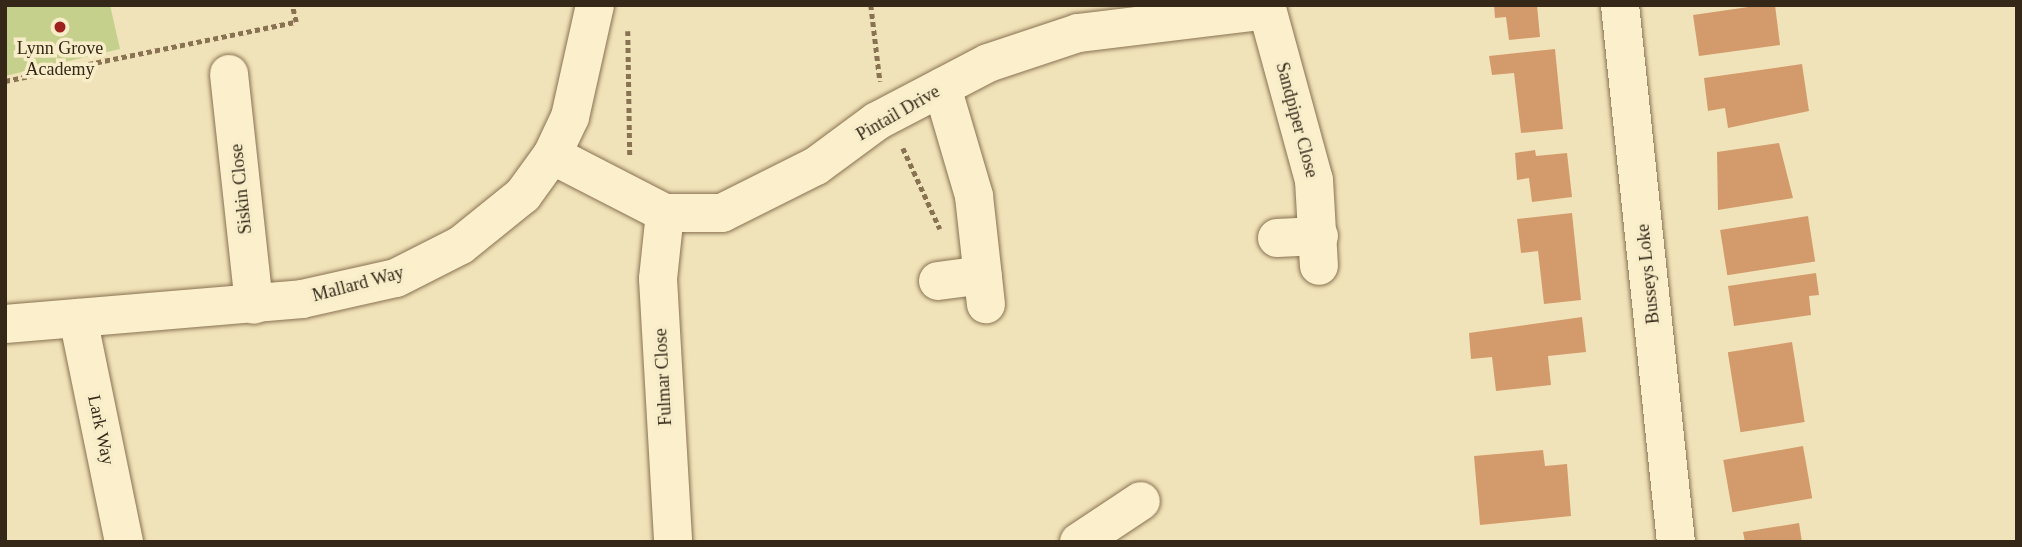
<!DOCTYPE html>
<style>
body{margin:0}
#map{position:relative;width:2022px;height:547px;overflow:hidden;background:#f1e3b9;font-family:Georgia,serif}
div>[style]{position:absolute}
.green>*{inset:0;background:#c5d08c}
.building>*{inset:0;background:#d39b6b;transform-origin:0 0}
.path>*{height:4.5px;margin-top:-2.25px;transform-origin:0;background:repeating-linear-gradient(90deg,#897252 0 5px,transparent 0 8.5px)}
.roads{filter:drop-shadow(0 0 2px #897252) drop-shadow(0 0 2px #897252)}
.minor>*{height:38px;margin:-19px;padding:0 19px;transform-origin:19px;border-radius:19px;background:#fcf0cc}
.dots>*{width:19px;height:19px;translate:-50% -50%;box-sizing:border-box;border:4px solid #f8edc9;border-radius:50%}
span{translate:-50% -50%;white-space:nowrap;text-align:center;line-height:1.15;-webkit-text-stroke:7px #f8edc9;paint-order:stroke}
.poi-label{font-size:18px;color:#362819}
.street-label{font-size:18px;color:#362819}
.frame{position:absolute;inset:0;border:7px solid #362819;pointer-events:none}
</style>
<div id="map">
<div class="green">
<i style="clip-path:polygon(5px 5px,110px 5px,120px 49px,5px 76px)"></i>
</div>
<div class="building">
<i style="clip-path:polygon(1494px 5px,1537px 5px,1540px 37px,1509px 40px,1506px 17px,1495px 18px)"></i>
<i style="clip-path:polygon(1762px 5px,1775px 5px,1780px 45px,1699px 56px,1693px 15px)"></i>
<i style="clip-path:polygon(1555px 49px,1563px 129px,1521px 133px,1514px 73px,1492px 75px,1489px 56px)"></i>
<i style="clip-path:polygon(1802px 64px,1809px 111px,1728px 128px,1725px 108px,1708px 111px,1704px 78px)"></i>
<i style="clip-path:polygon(1779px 143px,1793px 198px,1718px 210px,1717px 152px)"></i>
<i style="clip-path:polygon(1535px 150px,1536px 156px,1567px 153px,1572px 197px,1532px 202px,1529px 178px,1517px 180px,1515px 153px)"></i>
<i style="clip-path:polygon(1572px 213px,1581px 300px,1544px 304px,1538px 251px,1521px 253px,1517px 219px)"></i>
<i style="left:1808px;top:216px;width:46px;height:89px;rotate:81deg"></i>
<i style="clip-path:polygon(1816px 273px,1819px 295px,1809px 296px,1811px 315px,1734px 326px,1728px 286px)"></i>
<i style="clip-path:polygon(1582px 317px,1586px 352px,1548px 356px,1551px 385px,1496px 391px,1492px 357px,1471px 359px,1469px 333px)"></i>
<i style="left:1792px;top:342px;width:81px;height:65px;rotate:81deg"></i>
<i style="left:1803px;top:446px;width:53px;height:81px;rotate:80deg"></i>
<i style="clip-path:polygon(1543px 450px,1545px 466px,1567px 464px,1571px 516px,1480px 525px,1474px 456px)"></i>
<i style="clip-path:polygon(1799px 523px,1802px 542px,1745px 542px,1743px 532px)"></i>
</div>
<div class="path">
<i style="left:871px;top:5px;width:77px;rotate:83.2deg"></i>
<i style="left:628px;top:31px;width:124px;rotate:89.1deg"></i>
<i style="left:5px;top:81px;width:297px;rotate:-11.5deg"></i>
<i style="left:296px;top:22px;width:17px;rotate:-103deg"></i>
<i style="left:903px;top:148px;width:89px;rotate:65.4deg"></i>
</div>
<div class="roads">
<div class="minor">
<i style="left:1266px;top:5px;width:181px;rotate:74.7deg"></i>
<i style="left:1314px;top:180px;width:86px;rotate:86.7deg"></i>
<i style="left:1620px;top:5px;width:540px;rotate:84.05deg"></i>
<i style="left:229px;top:74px;width:232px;rotate:83.8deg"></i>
<i style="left:942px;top:87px;width:114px;rotate:73.6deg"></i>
<i style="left:974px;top:196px;width:109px;rotate:83.7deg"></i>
<i style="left:552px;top:155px;width:127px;rotate:27.2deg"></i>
<i style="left:665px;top:213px;width:57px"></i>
<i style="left:722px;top:213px;width:105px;rotate:-26.6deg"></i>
<i style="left:816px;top:166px;width:76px;rotate:-36.4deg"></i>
<i style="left:877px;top:121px;width:125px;rotate:-27.6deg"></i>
<i style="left:988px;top:63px;width:95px;rotate:-18.4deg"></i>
<i style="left:1078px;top:33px;width:190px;rotate:-6.9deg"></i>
<i style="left:665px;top:213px;width:66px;rotate:96.1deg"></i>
<i style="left:658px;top:279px;width:263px;rotate:86.7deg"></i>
<i style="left:1277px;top:238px;width:42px;rotate:-2.7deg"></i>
<i style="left:938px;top:281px;width:45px;rotate:-7.6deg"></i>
<i style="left:78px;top:318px;width:229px;rotate:78.4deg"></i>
<i style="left:5px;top:324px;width:298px;rotate:-4.8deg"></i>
<i style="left:302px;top:299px;width:96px;rotate:-12.6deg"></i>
<i style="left:396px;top:278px;width:73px;rotate:-26.9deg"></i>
<i style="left:461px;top:245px;width:80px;rotate:-38.9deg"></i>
<i style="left:523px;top:195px;width:49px;rotate:-54.1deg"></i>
<i style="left:552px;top:155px;width:42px;rotate:-64.7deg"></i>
<i style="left:570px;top:117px;width:115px;rotate:-77.4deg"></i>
<i style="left:1079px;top:542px;width:74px;rotate:-33.5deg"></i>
</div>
</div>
<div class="dots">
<i style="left:60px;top:27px;background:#9d221d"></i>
</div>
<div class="poi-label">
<span style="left:60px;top:59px">Lynn Grove<br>Academy</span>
</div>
<div class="street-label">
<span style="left:898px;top:113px;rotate:-30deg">Pintail Drive</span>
<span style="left:1297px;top:120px;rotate:75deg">Sandpiper Close</span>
<span style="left:241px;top:189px;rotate:-96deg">Siskin Close</span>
<span style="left:1648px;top:274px;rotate:-96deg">Busseys Loke</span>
<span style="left:358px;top:284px;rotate:-15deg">Mallard Way</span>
<span style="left:663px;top:377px;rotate:-93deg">Fulmar Close</span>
<span style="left:101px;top:430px;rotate:78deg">Lark Way</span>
</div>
<div class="frame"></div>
</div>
